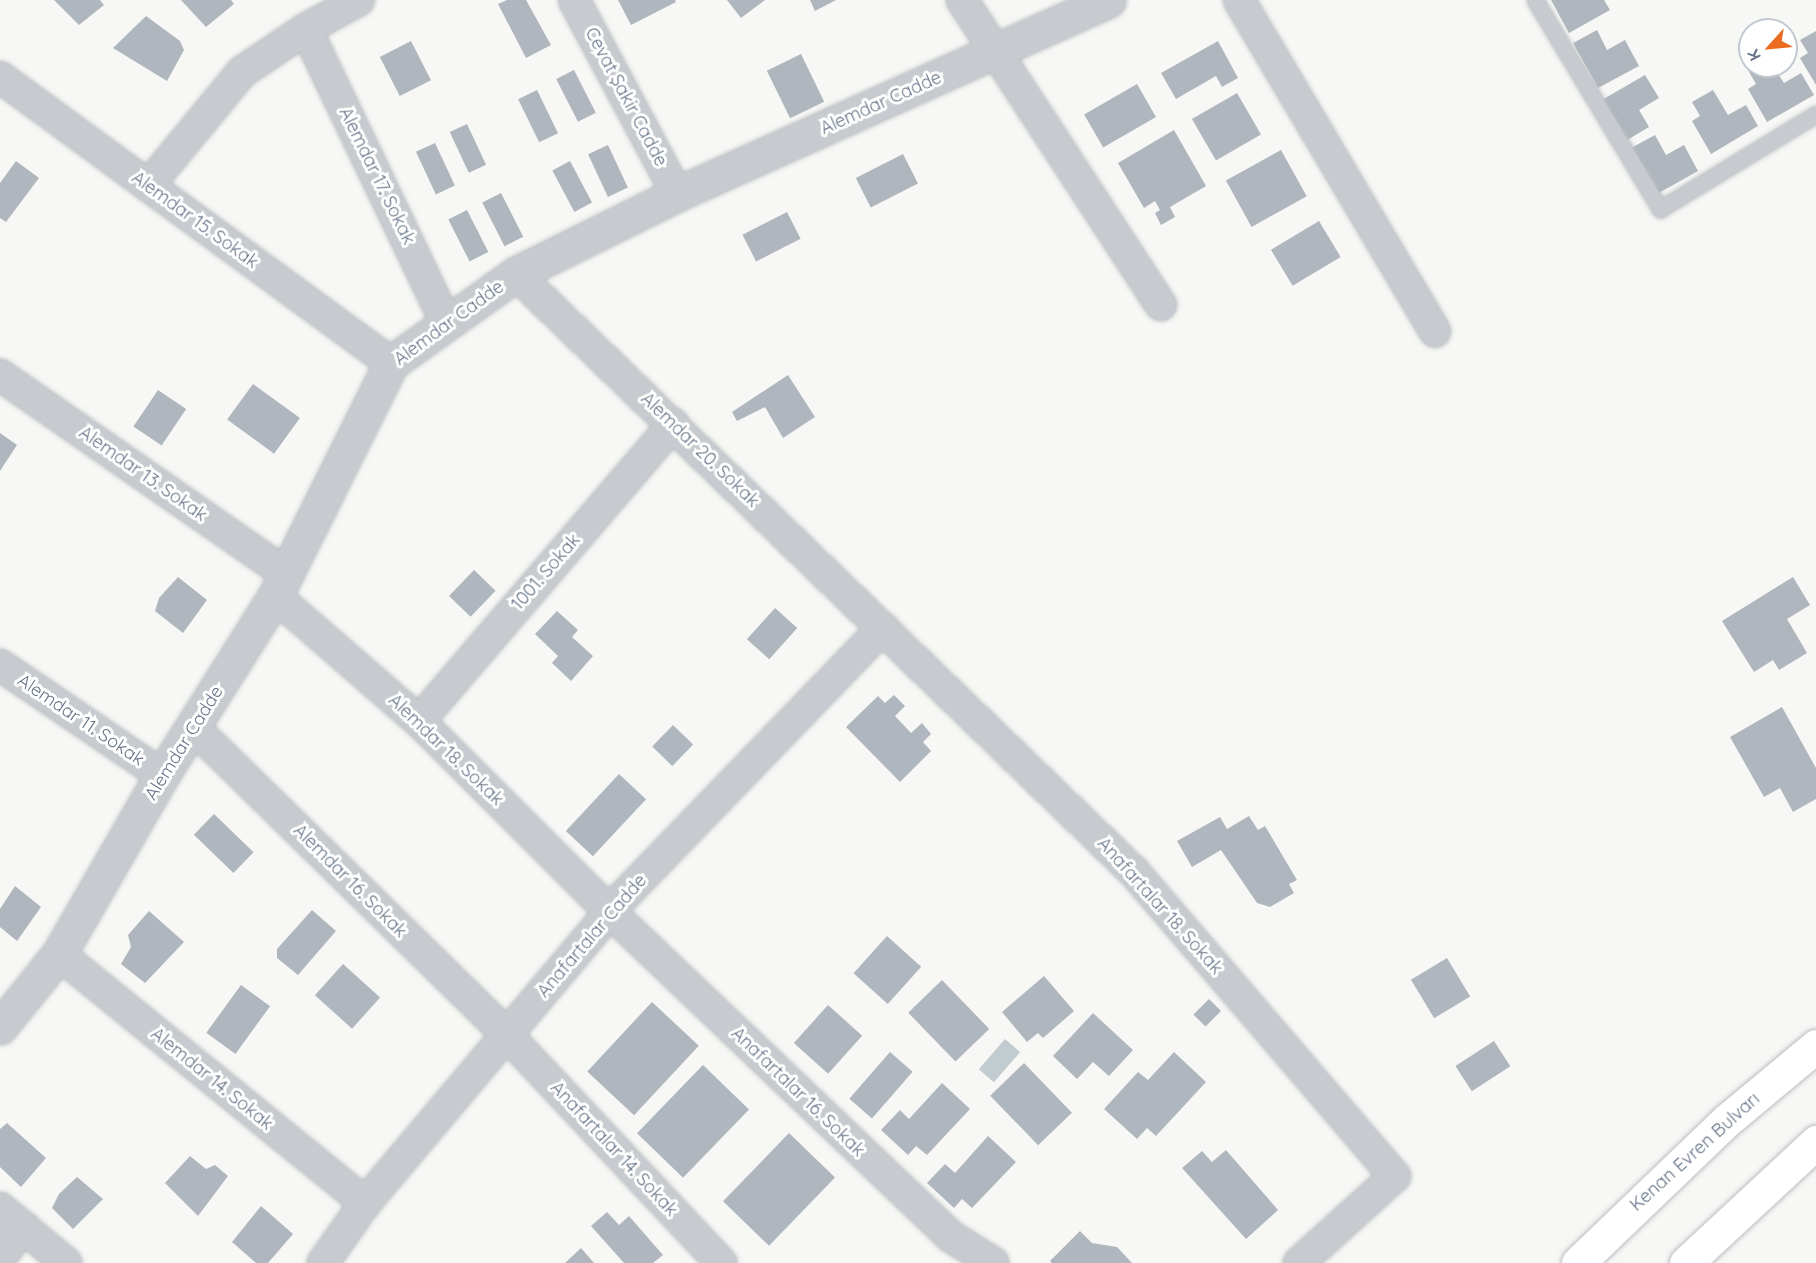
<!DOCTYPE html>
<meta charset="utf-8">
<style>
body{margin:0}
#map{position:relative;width:1816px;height:1263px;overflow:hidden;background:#f7f8f5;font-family:Quicksand,sans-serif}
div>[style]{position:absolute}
.water>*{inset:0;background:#c2cbd0;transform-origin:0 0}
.building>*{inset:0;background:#afb6bd;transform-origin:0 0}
.roads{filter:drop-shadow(0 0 2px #babdc2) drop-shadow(0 0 2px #babdc2)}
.service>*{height:15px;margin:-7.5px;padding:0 7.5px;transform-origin:7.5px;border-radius:7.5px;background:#c7cace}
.minor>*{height:30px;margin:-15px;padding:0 15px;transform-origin:15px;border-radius:15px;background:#c7cace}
.tertiary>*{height:33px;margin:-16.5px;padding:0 16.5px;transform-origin:16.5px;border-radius:16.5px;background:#c7cace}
.primary>*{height:33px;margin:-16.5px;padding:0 16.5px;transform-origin:16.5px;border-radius:16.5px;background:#fff}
span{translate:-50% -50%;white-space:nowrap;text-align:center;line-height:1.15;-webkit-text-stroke:6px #fff;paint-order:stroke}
.street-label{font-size:18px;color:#657487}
.north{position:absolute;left:1738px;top:18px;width:60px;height:60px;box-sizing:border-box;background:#fff;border:2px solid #c1c7cf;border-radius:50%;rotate:243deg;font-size:16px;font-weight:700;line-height:24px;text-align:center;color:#657487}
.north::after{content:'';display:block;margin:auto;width:21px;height:27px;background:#eb6b21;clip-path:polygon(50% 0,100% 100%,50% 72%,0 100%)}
</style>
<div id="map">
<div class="water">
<i style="left:1005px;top:1039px;width:20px;height:40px;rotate:41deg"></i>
</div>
<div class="building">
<i style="clip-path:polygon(54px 0,100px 0,104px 5px,79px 25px)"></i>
<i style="clip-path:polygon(181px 0,231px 0,234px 4px,206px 27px)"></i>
<i style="clip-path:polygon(507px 0,526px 0,551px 45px,526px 58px,498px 4px)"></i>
<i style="clip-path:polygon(618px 0,675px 0,676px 2px,631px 25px)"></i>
<i style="clip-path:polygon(727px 0,765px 0,741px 18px)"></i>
<i style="clip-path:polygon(810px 0,836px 0,815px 11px)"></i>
<i style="clip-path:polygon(1551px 0,1604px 0,1610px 10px,1569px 33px)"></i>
<i style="clip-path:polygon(146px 16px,180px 41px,184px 50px,167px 81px,113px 48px)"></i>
<i style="clip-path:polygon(1597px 30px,1607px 50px,1625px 40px,1639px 66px,1598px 88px,1573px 43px)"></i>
<i style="clip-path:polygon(1816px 31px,1816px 85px,1800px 58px,1808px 53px,1800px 40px)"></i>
<i style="left:411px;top:41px;width:44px;height:35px;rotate:63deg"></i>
<i style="clip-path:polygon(1218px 41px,1238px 78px,1222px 87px,1216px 76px,1176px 99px,1161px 73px)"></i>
<i style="left:801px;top:54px;width:53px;height:38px;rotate:64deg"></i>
<i style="clip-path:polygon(1755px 66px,1773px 66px,1784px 83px,1801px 73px,1814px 95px,1767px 122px,1748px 89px,1756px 84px,1748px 70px)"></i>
<i style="left:574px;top:70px;width:48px;height:20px;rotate:63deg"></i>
<i style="clip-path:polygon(1645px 75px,1659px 98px,1639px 110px,1649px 127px,1624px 142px,1600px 101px)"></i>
<i style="left:1137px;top:84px;width:38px;height:61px;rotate:60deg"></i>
<i style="left:537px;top:90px;width:48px;height:21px;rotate:64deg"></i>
<i style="clip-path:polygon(1713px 90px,1728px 115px,1746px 105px,1758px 126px,1711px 154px,1692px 121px,1700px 116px,1692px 102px)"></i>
<i style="left:1237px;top:93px;width:48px;height:52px;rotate:60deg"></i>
<i style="left:467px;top:124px;width:45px;height:19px;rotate:65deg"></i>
<i style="clip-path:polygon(1174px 130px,1206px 186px,1170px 207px,1175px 217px,1161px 225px,1155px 213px,1160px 210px,1155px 201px,1144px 208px,1118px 163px)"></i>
<i style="clip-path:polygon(1655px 135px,1666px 155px,1684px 145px,1698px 171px,1657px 194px,1631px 148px)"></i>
<i style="left:435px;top:143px;width:47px;height:21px;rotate:65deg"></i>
<i style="left:608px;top:145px;width:47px;height:22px;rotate:65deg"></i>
<i style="left:1281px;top:150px;width:53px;height:63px;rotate:61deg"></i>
<i style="left:903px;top:154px;width:33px;height:53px;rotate:63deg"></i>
<i style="clip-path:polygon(16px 161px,39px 178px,6px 222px,0 218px,0 183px)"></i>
<i style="left:570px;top:161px;width:47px;height:20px;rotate:62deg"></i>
<i style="left:501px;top:193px;width:49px;height:21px;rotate:63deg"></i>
<i style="left:467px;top:210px;width:47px;height:21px;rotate:63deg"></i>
<i style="left:787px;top:212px;width:30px;height:50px;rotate:63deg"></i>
<i style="left:1319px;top:221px;width:42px;height:56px;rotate:59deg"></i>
<i style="clip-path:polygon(788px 375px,815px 417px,783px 438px,765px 407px,737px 421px,732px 412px)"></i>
<i style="left:253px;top:384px;width:58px;height:44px;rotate:36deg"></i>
<i style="left:158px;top:390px;width:34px;height:44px;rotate:34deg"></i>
<i style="clip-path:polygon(0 433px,17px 445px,0 471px)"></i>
<i style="left:474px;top:570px;width:30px;height:36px;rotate:44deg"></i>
<i style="clip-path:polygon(178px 577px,207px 600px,183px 633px,155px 611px,159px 598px)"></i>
<i style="clip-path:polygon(1793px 577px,1810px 605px,1787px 619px,1807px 653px,1779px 670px,1773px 660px,1754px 672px,1722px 621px)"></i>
<i style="left:775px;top:608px;width:30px;height:42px;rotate:42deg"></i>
<i style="clip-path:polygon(557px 611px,578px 630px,572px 637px,593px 656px,571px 681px,552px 663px,558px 656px,535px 634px)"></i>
<i style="clip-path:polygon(894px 695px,905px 706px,895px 716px,911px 733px,922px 723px,931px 734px,923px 742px,931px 751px,900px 782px,846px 727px,878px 696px,885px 703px)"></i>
<i style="clip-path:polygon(1782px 707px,1816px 768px,1816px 799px,1793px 812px,1780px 788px,1764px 797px,1730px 737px)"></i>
<i style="left:673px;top:725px;width:28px;height:30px;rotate:44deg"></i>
<i style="left:619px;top:774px;width:37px;height:78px;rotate:43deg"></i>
<i style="left:214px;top:814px;width:55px;height:29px;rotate:44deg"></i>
<i style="clip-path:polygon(1249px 816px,1258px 830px,1265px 826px,1297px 880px,1289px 884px,1294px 893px,1270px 907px,1257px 903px,1221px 850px,1192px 867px,1177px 841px,1220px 817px,1227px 829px)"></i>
<i style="clip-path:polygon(15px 886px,41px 907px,17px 941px,0 927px,0 909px)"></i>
<i style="clip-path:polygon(312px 910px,336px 931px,298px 975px,277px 958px,277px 949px)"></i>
<i style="clip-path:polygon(149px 911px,184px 942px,145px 983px,121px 964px,131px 947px,128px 935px)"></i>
<i style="left:887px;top:936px;width:46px;height:50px;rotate:42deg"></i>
<i style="left:1447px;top:958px;width:45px;height:42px;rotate:59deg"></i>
<i style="left:343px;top:964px;width:50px;height:42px;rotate:42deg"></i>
<i style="clip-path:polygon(1044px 976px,1074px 1011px,1043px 1038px,1038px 1033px,1027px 1042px,1002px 1012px)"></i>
<i style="left:942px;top:980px;width:68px;height:47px;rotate:46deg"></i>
<i style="left:241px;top:985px;width:36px;height:59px;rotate:36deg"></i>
<i style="left:1209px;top:999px;width:17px;height:22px;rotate:45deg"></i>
<i style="left:652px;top:1002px;width:64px;height:95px;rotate:43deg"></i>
<i style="left:828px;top:1005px;width:46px;height:51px;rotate:42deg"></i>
<i style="clip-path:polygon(1093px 1013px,1133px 1050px,1109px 1076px,1093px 1062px,1077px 1079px,1053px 1056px)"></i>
<i style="left:1494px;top:1041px;width:30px;height:46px;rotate:57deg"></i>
<i style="left:890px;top:1052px;width:30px;height:62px;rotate:41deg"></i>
<i style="clip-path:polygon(1174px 1052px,1206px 1082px,1156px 1136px,1147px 1128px,1137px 1139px,1104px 1109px,1138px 1072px,1148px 1080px)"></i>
<i style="left:1024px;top:1063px;width:69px;height:47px;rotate:46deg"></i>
<i style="left:703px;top:1065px;width:64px;height:95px;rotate:44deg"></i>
<i style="clip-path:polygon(942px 1083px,970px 1109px,927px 1155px,916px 1146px,908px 1155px,881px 1130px,900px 1110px,909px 1119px)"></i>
<i style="clip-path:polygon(7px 1123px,46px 1158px,21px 1187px,0 1167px,0 1129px)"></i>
<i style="left:789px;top:1133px;width:64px;height:95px;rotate:44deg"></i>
<i style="clip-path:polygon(988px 1136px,1016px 1162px,972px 1208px,962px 1199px,954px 1208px,927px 1183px,945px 1164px,955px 1173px)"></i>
<i style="clip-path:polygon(1226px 1150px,1278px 1210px,1246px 1239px,1182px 1168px,1202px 1151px,1212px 1162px)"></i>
<i style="clip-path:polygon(190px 1156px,206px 1169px,215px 1165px,228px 1176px,198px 1216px,165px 1183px)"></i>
<i style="clip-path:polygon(77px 1177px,103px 1199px,73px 1229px,52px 1208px,59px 1194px)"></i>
<i style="clip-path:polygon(261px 1206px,293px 1234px,268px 1263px,256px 1263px,232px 1242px)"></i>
<i style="clip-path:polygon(607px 1212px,619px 1225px,629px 1216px,663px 1255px,653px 1263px,624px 1263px,591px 1226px)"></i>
<i style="clip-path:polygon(1080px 1231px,1092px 1243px,1117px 1247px,1132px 1263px,1052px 1263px,1050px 1261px)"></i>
<i style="clip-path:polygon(581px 1248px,594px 1263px,565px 1263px)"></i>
</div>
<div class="roads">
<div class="service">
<i style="left:1535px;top:0;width:244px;rotate:59.1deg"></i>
<i style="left:1660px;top:209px;width:183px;rotate:-31.3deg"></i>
</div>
<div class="minor">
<i style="left:574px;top:0;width:220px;rotate:62deg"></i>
<i style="left:962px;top:0;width:364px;rotate:56.9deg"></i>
<i style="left:1239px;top:0;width:385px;rotate:59.4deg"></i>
<i style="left:306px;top:29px;width:327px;rotate:64.5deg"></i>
<i style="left:0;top:77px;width:484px;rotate:36.2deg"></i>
<i style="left:148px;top:186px;width:148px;rotate:-50.5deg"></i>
<i style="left:242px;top:72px;width:77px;rotate:-33.9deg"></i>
<i style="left:306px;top:29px;width:60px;rotate:-28.7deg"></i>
<i style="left:516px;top:274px;width:860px;rotate:44.06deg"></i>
<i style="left:1134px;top:872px;width:401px;rotate:49.4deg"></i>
<i style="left:1395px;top:1176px;width:130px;rotate:137.8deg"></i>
<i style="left:0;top:375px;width:348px;rotate:34.8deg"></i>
<i style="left:275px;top:596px;width:191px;rotate:41deg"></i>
<i style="left:419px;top:721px;width:270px;rotate:45deg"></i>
<i style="left:610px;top:912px;width:470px;rotate:43.6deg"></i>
<i style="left:950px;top:1236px;width:51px;rotate:32.1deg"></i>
<i style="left:0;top:665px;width:196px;rotate:34.2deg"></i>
<i style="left:419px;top:721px;width:391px;rotate:-49.4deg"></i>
<i style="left:194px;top:728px;width:438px;rotate:44.4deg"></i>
<i style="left:507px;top:1035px;width:313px;rotate:46.8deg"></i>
<i style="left:59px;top:954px;width:395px;rotate:39.1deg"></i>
<i style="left:0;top:1208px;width:86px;rotate:39.8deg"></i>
<i style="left:0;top:1258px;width:39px;rotate:-53deg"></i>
<i style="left:323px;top:1263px;width:73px;rotate:-55deg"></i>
<i style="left:365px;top:1203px;width:400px;rotate:-49.9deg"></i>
<i style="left:623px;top:897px;width:374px;rotate:-46deg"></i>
</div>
<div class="tertiary">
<i style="left:0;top:1027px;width:94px;rotate:-51.1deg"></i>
<i style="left:59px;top:954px;width:207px;rotate:-60.1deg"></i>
<i style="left:162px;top:775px;width:212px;rotate:-57.7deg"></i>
<i style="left:275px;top:596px;width:260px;rotate:-63.5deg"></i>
<i style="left:391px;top:363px;width:153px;rotate:-35.5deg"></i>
<i style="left:516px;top:274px;width:180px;rotate:-26.4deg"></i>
<i style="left:677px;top:194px;width:473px;rotate:-24.2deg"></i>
</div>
<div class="primary">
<i style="left:1578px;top:1263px;width:205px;rotate:-43.8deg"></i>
<i style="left:1726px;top:1121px;width:117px;rotate:-39.8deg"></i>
<i style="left:1686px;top:1263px;width:178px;rotate:-42.9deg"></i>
</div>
</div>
<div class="street-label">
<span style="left:626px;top:97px;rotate:62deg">Cevat Şakir Cadde</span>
<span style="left:881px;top:103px;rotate:-24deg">Alemdar Cadde</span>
<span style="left:377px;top:176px;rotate:64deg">Alemdar 17. Sokak</span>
<span style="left:195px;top:220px;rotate:36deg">Alemdar 15. Sokak</span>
<span style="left:449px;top:323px;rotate:-36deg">Alemdar Cadde</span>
<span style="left:700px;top:450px;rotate:44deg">Alemdar 20. Sokak</span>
<span style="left:143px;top:474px;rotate:35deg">Alemdar 13. Sokak</span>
<span style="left:546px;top:572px;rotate:-49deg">1001. Sokak</span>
<span style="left:81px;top:720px;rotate:34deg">Alemdar 11. Sokak</span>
<span style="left:184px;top:743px;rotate:-58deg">Alemdar Cadde</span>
<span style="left:446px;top:750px;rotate:44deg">Alemdar 18. Sokak</span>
<span style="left:350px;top:881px;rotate:45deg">Alemdar 16. Sokak</span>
<span style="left:1160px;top:906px;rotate:48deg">Anafartalar 18. Sokak</span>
<span style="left:592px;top:936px;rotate:-49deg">Anafartalar Cadde</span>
<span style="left:212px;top:1079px;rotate:39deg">Alemdar 14. Sokak</span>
<span style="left:798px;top:1092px;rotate:44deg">Anafartalar 16. Sokak</span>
<span style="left:614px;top:1149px;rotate:47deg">Anafartalar 14. Sokak</span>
<span style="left:1695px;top:1152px;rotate:-42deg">Kenan Evren Bulvarı</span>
</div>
<div class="north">K</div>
</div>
